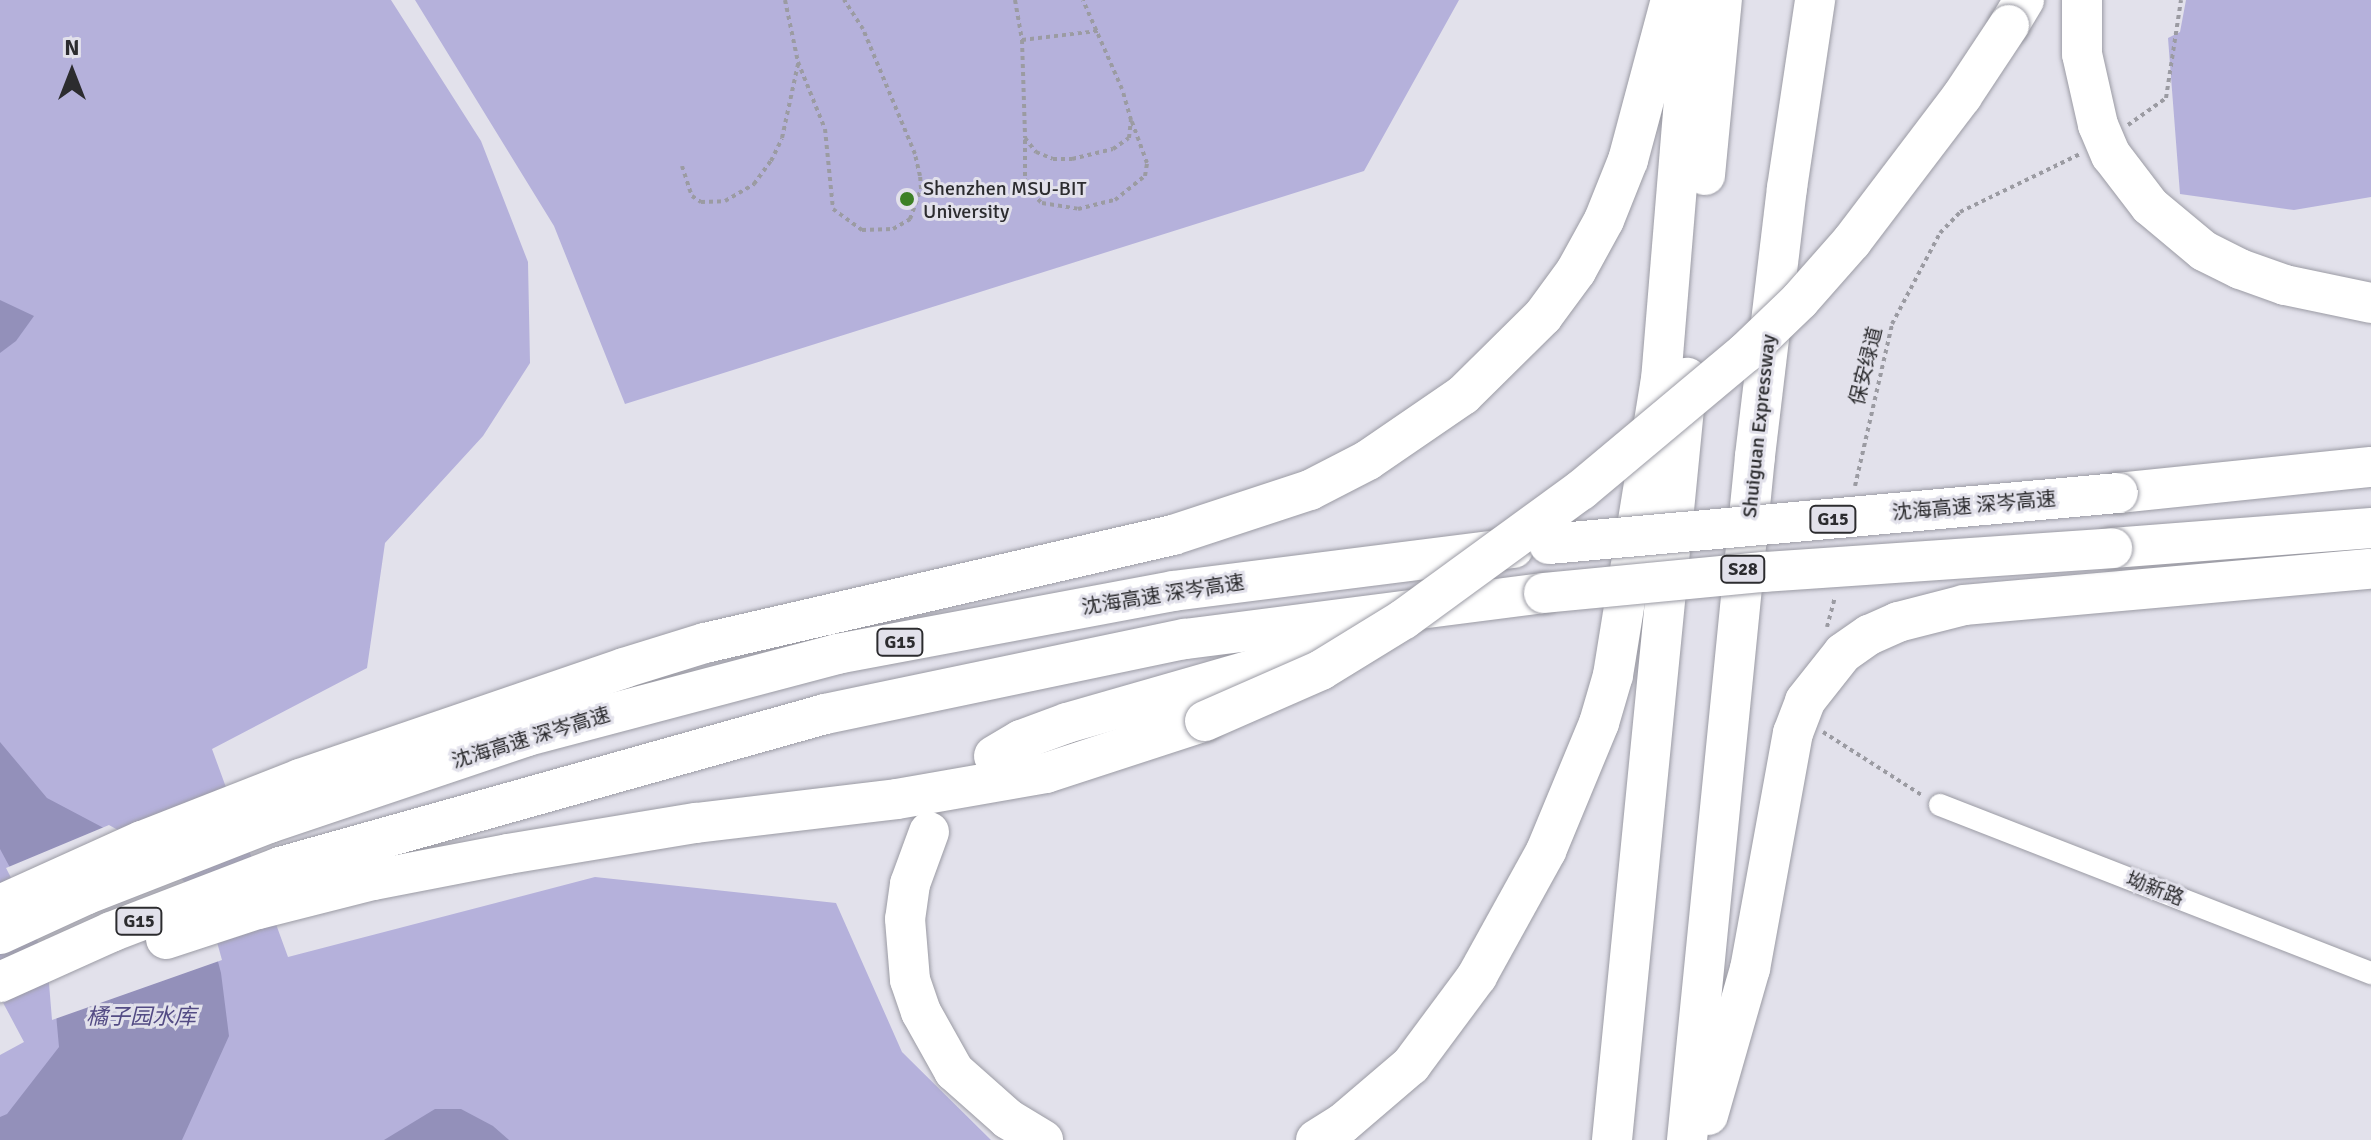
<!DOCTYPE html>
<meta charset="utf-8">
<style>
body{margin:0}
#map{position:relative;width:2371px;height:1140px;overflow:hidden;background:#e2e1eb;font-family:Signika,"Noto Sans SC",sans-serif}
div>[style]{position:absolute}
.green>*{inset:0;background:#b5b1db}
.water>*{inset:0;background:#9390ba}
.pier>*{inset:0;background:#e2e1eb}
.path>*{height:4px;margin-top:-2px;transform-origin:0;background:repeating-linear-gradient(90deg,#9b9ba2 0 4px,transparent 0 8px)}
.roads{filter:drop-shadow(0 0 2px #9b9ba4) drop-shadow(0 0 2px #9b9ba4)}
.minor>*{height:22px;margin:-11px;padding:0 11px;transform-origin:11px;border-radius:11px;background:#fff}
.motorway>*{height:40px;margin:-20px;padding:0 20px;transform-origin:20px;border-radius:20px;background:#fff}
.bridges{filter:drop-shadow(0 0 2px #9b9ba4) drop-shadow(0 0 2px #9b9ba4)}
.motorway-bridge>*{height:40px;margin:-20px;padding:0 20px;transform-origin:20px;border-radius:20px;background:#fff}
.dots>*{width:22px;height:22px;translate:-50% -50%;box-sizing:border-box;border:4px solid #e2e1eb;border-radius:50%}
span{translate:-50% -50%;white-space:nowrap;text-align:center;line-height:1.15;-webkit-text-stroke:6px #e2e1eb;paint-order:stroke}
.shield-label span{padding:2px 6px;background:#e2e1eb;border:2px solid;border-radius:6px;-webkit-text-stroke-width:0}
.shield-label{font-size:18px;color:#2c2c2f;font-weight:700}
.poi-label{font-size:20px;color:#2c2c2f}
.left{translate:0 -50%;text-align:left}
.street-label{font-size:20px;color:#2c2c2f}
.water-label{font-size:22px;color:#534b84;font-style:italic}
.north{position:absolute;left:32px;top:32px;width:80px;height:80px;-webkit-text-stroke:6px #e2e1eb;paint-order:stroke;rotate:0deg;font-size:22px;font-weight:700;line-height:32px;text-align:center;color:#2c2c2f}
.north::after{content:'';display:block;margin:auto;width:28px;height:36px;background:#2c2c2f;clip-path:polygon(50% 0,100% 100%,50% 72%,0 100%)}
</style>
<div id="map">
<div class="green">
<i style="clip-path:polygon(0 0,391px 0,481px 141px,528px 262px,530px 363px,483px 436px,385px 543px,367px 668px,212px 749px,288px 957px,595px 877px,836px 903px,902px 1052px,991px 1140px,0 1140px,0 1055px,24px 1042px,0 997px)"></i>
<i style="clip-path:polygon(415px 0,1459px 0,1364px 171px,625px 404px,554px 226px)"></i>
<i style="clip-path:polygon(2186px 0,2371px 0,2371px 197px,2294px 210px,2180px 194px,2168px 38px,2180px 32px)"></i>
</div>
<div class="water">
<i style="clip-path:polygon(0 300px,34px 316px,16px 341px,0 353px)"></i>
<i style="clip-path:polygon(0 742px,47px 798px,153px 854px,204px 908px,221px 973px,229px 1036px,182px 1140px,0 1140px,0 1117px,7px 1114px,59px 1047px,52px 970px,28px 901px,0 849px)"></i>
<i style="clip-path:polygon(435px 1109px,461px 1109px,493px 1126px,509px 1140px,384px 1140px)"></i>
</div>
<div class="pier">
<i style="clip-path:polygon(109px 825px,155px 851px,207px 906px,222px 960px,52px 1020px,48px 971px,24px 903px,6px 868px)"></i>
</div>
<div class="path">
<i style="left:785px;top:0;width:63px;rotate:78.2deg"></i>
<i style="left:798px;top:62px;width:72px;rotate:68.1deg"></i>
<i style="left:825px;top:129px;width:80px;rotate:84.3deg"></i>
<i style="left:833px;top:209px;width:36px;rotate:36deg"></i>
<i style="left:862px;top:230px;width:31px;rotate:-2deg"></i>
<i style="left:893px;top:229px;width:20px;rotate:-30deg"></i>
<i style="left:910px;top:219px;width:32px;rotate:-70deg"></i>
<i style="left:921px;top:189px;width:13px;rotate:-94deg"></i>
<i style="left:920px;top:176px;width:23px;rotate:-103deg"></i>
<i style="left:915px;top:154px;width:135px;rotate:-112.6deg"></i>
<i style="left:863px;top:29px;width:35px;rotate:-123deg"></i>
<i style="left:1015px;top:0;width:41px;rotate:80.1deg"></i>
<i style="left:1022px;top:40px;width:98px;rotate:88.2deg"></i>
<i style="left:1025px;top:138px;width:18px;rotate:52deg"></i>
<i style="left:1036px;top:152px;width:18px;rotate:22deg"></i>
<i style="left:1053px;top:159px;width:19px"></i>
<i style="left:1072px;top:159px;width:42px;rotate:-13.7deg"></i>
<i style="left:1113px;top:149px;width:19px;rotate:-35deg"></i>
<i style="left:1129px;top:138px;width:18px;rotate:-84deg"></i>
<i style="left:1131px;top:120px;width:32px;rotate:-106deg"></i>
<i style="left:1122px;top:89px;width:97px;rotate:-113.7deg"></i>
<i style="left:1022px;top:40px;width:77px;rotate:-6.8deg"></i>
<i style="left:2128px;top:125px;width:47px;rotate:-35.4deg"></i>
<i style="left:2166px;top:98px;width:99px;rotate:-81.3deg"></i>
<i style="left:1025px;top:140px;width:39px;rotate:90deg"></i>
<i style="left:1025px;top:179px;width:17px;rotate:65deg"></i>
<i style="left:1032px;top:194px;width:13px;rotate:42deg"></i>
<i style="left:1042px;top:203px;width:36px;rotate:9deg"></i>
<i style="left:1078px;top:209px;width:38px;rotate:-14deg"></i>
<i style="left:1115px;top:200px;width:38px;rotate:-39deg"></i>
<i style="left:1145px;top:176px;width:13px;rotate:-81deg"></i>
<i style="left:1147px;top:163px;width:44px;rotate:-110.1deg"></i>
<i style="left:682px;top:166px;width:32px;rotate:72deg"></i>
<i style="left:692px;top:196px;width:11px;rotate:34deg"></i>
<i style="left:701px;top:202px;width:24px;rotate:-2deg"></i>
<i style="left:725px;top:201px;width:34px;rotate:-30deg"></i>
<i style="left:754px;top:184px;width:29px;rotate:-54deg"></i>
<i style="left:771px;top:161px;width:25px;rotate:-64deg"></i>
<i style="left:782px;top:138px;width:76px;rotate:-77.8deg"></i>
<i style="left:1855px;top:486px;width:166px;rotate:-77.1deg"></i>
<i style="left:1892px;top:324px;width:103px;rotate:-62.2deg"></i>
<i style="left:1940px;top:233px;width:29px;rotate:-46deg"></i>
<i style="left:1960px;top:212px;width:133px;rotate:-25.8deg"></i>
<i style="left:1827px;top:627px;width:31px;rotate:-75deg"></i>
<i style="left:1823px;top:732px;width:119px;rotate:32.6deg"></i>
</div>
<div class="roads">
<div class="minor">
<i style="left:1940px;top:805px;width:463px;rotate:21.3deg"></i>
</div>
<div class="motorway">
<i style="left:2082px;top:0;width:54px;rotate:90deg"></i>
<i style="left:2082px;top:54px;width:73px;rotate:77.3deg"></i>
<i style="left:2098px;top:125px;width:33px;rotate:67deg"></i>
<i style="left:2111px;top:155px;width:64px;rotate:52.6deg"></i>
<i style="left:2150px;top:206px;width:70px;rotate:39.8deg"></i>
<i style="left:2204px;top:251px;width:40px;rotate:26.6deg"></i>
<i style="left:2240px;top:269px;width:48px;rotate:19.6deg"></i>
<i style="left:2285px;top:285px;width:88px;rotate:11.8deg"></i>
<i style="left:2009px;top:25px;width:29px;rotate:-59deg"></i>
<i style="left:1705px;top:175px;width:176px;rotate:-84.5deg"></i>
<i style="left:2118px;top:493px;width:254px;rotate:-5.9deg"></i>
<i style="left:2112px;top:548px;width:260px;rotate:-4.4deg"></i>
<i style="left:994px;top:756px;width:31px;rotate:-31deg"></i>
<i style="left:1021px;top:740px;width:49px;rotate:-20.3deg"></i>
<i style="left:1067px;top:723px;width:308px;rotate:-16deg"></i>
<i style="left:929px;top:832px;width:55px;rotate:110.1deg"></i>
<i style="left:910px;top:884px;width:35px;rotate:98deg"></i>
<i style="left:905px;top:919px;width:61px;rotate:85.3deg"></i>
<i style="left:910px;top:980px;width:34px;rotate:71deg"></i>
<i style="left:921px;top:1012px;width:68px;rotate:60.8deg"></i>
<i style="left:954px;top:1071px;width:72px;rotate:41.6deg"></i>
<i style="left:1008px;top:1119px;width:41px;rotate:31deg"></i>
<i style="left:0;top:905px;width:156px;rotate:-24.3deg"></i>
<i style="left:142px;top:841px;width:170px;rotate:-21.4deg"></i>
<i style="left:300px;top:779px;width:342px;rotate:-18.9deg"></i>
<i style="left:624px;top:668px;width:85px;rotate:-17.2deg"></i>
<i style="left:705px;top:643px;width:480px;rotate:-13deg"></i>
<i style="left:1173px;top:535px;width:144px;rotate:-18.2deg"></i>
<i style="left:1310px;top:490px;width:65px;rotate:-27.3deg"></i>
<i style="left:1368px;top:460px;width:115px;rotate:-34.4deg"></i>
<i style="left:1463px;top:395px;width:112px;rotate:-44.6deg"></i>
<i style="left:1543px;top:316px;width:56px;rotate:-53.7deg"></i>
<i style="left:1576px;top:271px;width:58px;rotate:-61.2deg"></i>
<i style="left:1604px;top:220px;width:65px;rotate:-68.2deg"></i>
<i style="left:1628px;top:160px;width:166px;rotate:-75deg"></i>
<i style="left:0;top:934px;width:94px;rotate:-24.6deg"></i>
<i style="left:85px;top:895px;width:198px;rotate:-21.4deg"></i>
<i style="left:269px;top:823px;width:272px;rotate:-18.6deg"></i>
<i style="left:527px;top:736px;width:321px;rotate:-14.8deg"></i>
<i style="left:837px;top:654px;width:342px;rotate:-10.6deg"></i>
<i style="left:1173px;top:591px;width:343px;rotate:-7.2deg"></i>
<i style="left:166px;top:939px;width:97px;rotate:-18.1deg"></i>
<i style="left:258px;top:909px;width:119px;rotate:-14.2deg"></i>
<i style="left:373px;top:880px;width:137px;rotate:-10.9deg"></i>
<i style="left:508px;top:854px;width:191px;rotate:-9.4deg"></i>
<i style="left:696px;top:823px;width:202px;rotate:-6.8deg"></i>
<i style="left:897px;top:799px;width:151px;rotate:-9.9deg"></i>
<i style="left:1046px;top:773px;width:167px;rotate:-18.1deg"></i>
<i style="left:0;top:982px;width:122px;rotate:-24.2deg"></i>
<i style="left:111px;top:932px;width:181px;rotate:-21deg"></i>
<i style="left:280px;top:867px;width:566px;rotate:-15.68deg"></i>
<i style="left:825px;top:714px;width:368px;rotate:-11.8deg"></i>
<i style="left:1185px;top:639px;width:362px;rotate:-7.3deg"></i>
<i style="left:1708px;top:1115px;width:152px;rotate:-74deg"></i>
<i style="left:1750px;top:969px;width:240px;rotate:-79.7deg"></i>
<i style="left:1793px;top:733px;width:34px;rotate:-69deg"></i>
<i style="left:1805px;top:701px;width:61px;rotate:-51.6deg"></i>
<i style="left:1843px;top:653px;width:32px;rotate:-35deg"></i>
<i style="left:1869px;top:635px;width:32px;rotate:-24deg"></i>
<i style="left:1898px;top:622px;width:68px;rotate:-14.4deg"></i>
<i style="left:1964px;top:605px;width:409px;rotate:-5.1deg"></i>
<i style="left:1316px;top:1140px;width:31px;rotate:-32deg"></i>
<i style="left:1342px;top:1124px;width:91px;rotate:-40.5deg"></i>
<i style="left:1411px;top:1065px;width:111px;rotate:-53.4deg"></i>
<i style="left:1477px;top:976px;width:143px;rotate:-61.1deg"></i>
<i style="left:1546px;top:851px;width:139px;rotate:-67.5deg"></i>
<i style="left:1599px;top:723px;width:50px;rotate:-73.7deg"></i>
<i style="left:1613px;top:675px;width:299px;rotate:-80.8deg"></i>
<i style="left:1661px;top:380px;width:381px;rotate:-85.3deg"></i>
<i style="left:1612px;top:1140px;width:766px;rotate:-84.38deg"></i>
<i style="left:1687px;top:1140px;width:687px;rotate:-84.32deg"></i>
<i style="left:1755px;top:456px;width:270px;rotate:-83.2deg"></i>
<i style="left:1787px;top:188px;width:190px;rotate:-81.5deg"></i>
</div>
</div>
<div class="bridges">
<div class="motorway-bridge">
<i style="left:1549px;top:544px;width:571px;rotate:-5.12deg"></i>
<i style="left:1544px;top:593px;width:221px;rotate:-5.5deg"></i>
<i style="left:1764px;top:572px;width:349px;rotate:-3.9deg"></i>
<i style="left:1205px;top:721px;width:127px;rotate:-23.7deg"></i>
<i style="left:1321px;top:670px;width:97px;rotate:-31.6deg"></i>
<i style="left:1404px;top:619px;width:219px;rotate:-36.1deg"></i>
<i style="left:1581px;top:490px;width:214px;rotate:-39.9deg"></i>
<i style="left:1745px;top:353px;width:76px;rotate:-43.9deg"></i>
<i style="left:1800px;top:300px;width:79px;rotate:-48.6deg"></i>
<i style="left:1852px;top:241px;width:182px;rotate:-52.8deg"></i>
<i style="left:1962px;top:96px;width:85px;rotate:-56.5deg"></i>
</div>
</div>
<div class="dots">
<i style="left:907px;top:199px;background:#3d8125"></i>
</div>
<div class="shield-label">
<span style="left:1833px;top:519px">G15</span>
<span style="left:1743px;top:569px">S28</span>
<span style="left:900px;top:642px">G15</span>
<span style="left:139px;top:921px">G15</span>
</div>
<div class="poi-label">
<span class="left" style="left:923px;top:200px">Shenzhen MSU-BIT<br>University</span>
</div>
<div class="street-label">
<span style="left:1866px;top:366px;rotate:-76deg">保安绿道</span>
<span style="left:1759px;top:426px;rotate:-84deg">Shuiguan Expressway</span>
<span style="left:1974px;top:506px;rotate:-5deg">沈海高速 深岑高速</span>
<span style="left:1163px;top:595px;rotate:-9deg">沈海高速 深岑高速</span>
<span style="left:531px;top:738px;rotate:-17deg">沈海高速 深岑高速</span>
<span style="left:2155px;top:889px;rotate:21deg">坳新路</span>
</div>
<div class="water-label">
<span style="left:141px;top:1017px">橘子园水库</span>
</div>
<div class="north">N</div>
</div>
